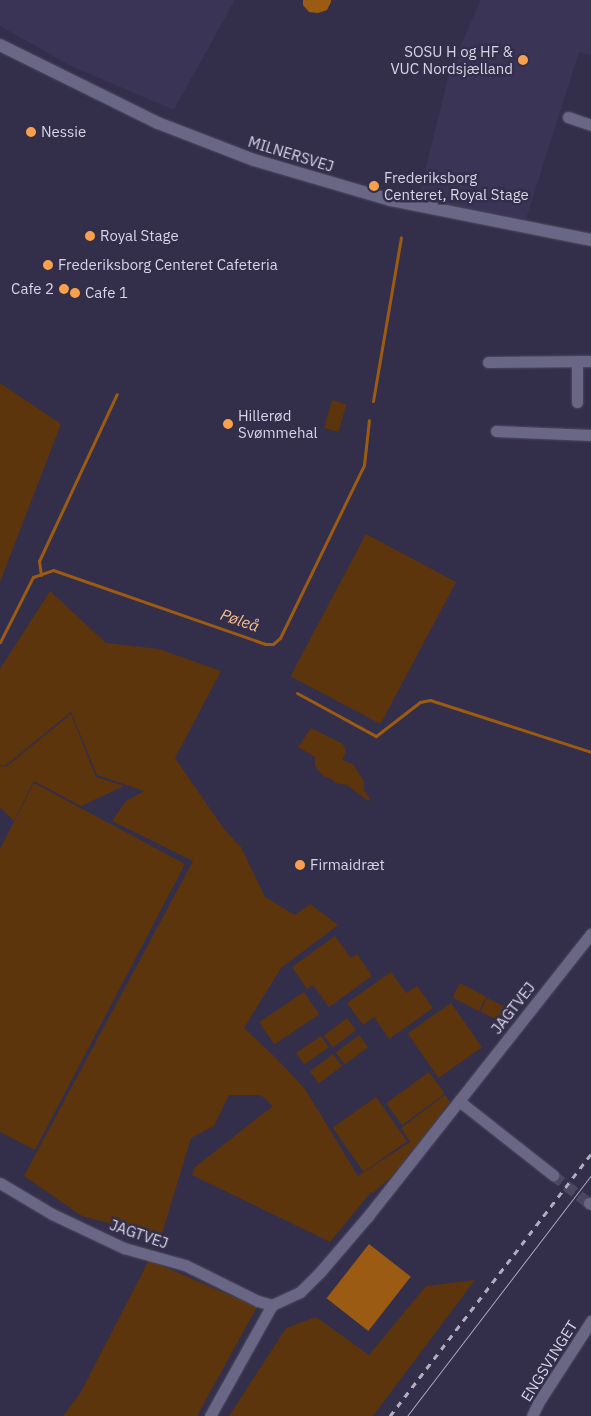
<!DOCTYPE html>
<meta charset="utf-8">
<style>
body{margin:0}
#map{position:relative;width:591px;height:1416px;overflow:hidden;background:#332e4a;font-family:"IBM Plex Sans",sans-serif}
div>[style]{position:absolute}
.built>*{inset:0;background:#3a3457}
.green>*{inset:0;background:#5c350c;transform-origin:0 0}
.water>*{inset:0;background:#9c5b12;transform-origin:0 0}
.stream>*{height:3px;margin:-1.5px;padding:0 1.5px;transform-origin:1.5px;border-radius:1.5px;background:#9c5b12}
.minor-tunnel>*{height:11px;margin-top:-5.5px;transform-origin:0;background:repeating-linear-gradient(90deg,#4b4761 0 11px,transparent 0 16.5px)}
.roads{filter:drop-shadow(0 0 1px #4f4b63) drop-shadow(0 0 1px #4f4b63)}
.minor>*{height:11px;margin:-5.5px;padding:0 5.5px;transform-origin:5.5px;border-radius:5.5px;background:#6a6685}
.tertiary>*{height:12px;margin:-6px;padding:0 6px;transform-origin:6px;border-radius:6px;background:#6a6685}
.tram>*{height:1px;margin:-0.5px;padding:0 0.5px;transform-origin:0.5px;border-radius:0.5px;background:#b0adc2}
.rail>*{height:3px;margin-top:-1.5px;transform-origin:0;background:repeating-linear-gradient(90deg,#b0adc2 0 6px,transparent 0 12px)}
.dots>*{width:14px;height:14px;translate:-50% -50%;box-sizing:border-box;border:2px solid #332e4a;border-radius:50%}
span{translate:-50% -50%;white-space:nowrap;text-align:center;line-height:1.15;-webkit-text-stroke:5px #332e4a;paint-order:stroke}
.poi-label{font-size:15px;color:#d6d4e6}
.right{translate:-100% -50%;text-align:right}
.left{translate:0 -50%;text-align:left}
.street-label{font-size:15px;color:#d6d4e6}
.water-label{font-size:16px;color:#f3bd8e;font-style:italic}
</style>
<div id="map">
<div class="built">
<i style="clip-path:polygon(0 0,235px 0,174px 110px,71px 66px,0 26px)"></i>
<i style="clip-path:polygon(481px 0,591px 0,591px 55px,579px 52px,526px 219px,418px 199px,451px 66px)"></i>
</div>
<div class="green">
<i style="clip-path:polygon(0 383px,61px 424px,0 582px)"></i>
<i style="left:332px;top:400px;width:15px;height:29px;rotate:16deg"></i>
<i style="left:366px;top:534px;width:102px;height:161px;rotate:28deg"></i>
<i style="clip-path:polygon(50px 591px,106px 643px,159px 649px,221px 671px,175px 758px,224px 829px,241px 847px,265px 897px,295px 915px,310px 904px,338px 925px,281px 968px,244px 1028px,277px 1059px,305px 1089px,358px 1176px,410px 1142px,401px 1128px,445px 1095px,450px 1102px,392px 1176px,373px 1193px,371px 1192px,330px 1242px,192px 1175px,195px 1167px,273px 1106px,261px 1095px,229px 1095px,214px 1126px,191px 1138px,161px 1237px,82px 1216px,24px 1176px,193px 861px,112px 821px,126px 801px,144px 791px,97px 775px,71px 712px,5px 766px,0 765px,0 669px)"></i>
<i style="clip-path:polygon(71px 714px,96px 777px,124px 786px,81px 806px,34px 781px,14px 821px,0 807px,0 766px,6px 767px)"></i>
<i style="clip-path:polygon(311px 728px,343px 744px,346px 752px,342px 760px,353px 764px,364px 781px,364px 790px,370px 799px,368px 801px,347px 785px,335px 783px,332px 779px,323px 776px,315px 766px,315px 757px,298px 747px)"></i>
<i style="clip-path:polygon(34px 783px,185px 864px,35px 1150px,0 1132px,0 849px)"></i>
<i style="clip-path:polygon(335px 936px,351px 958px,357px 954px,372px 976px,329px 1007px,313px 985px,307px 989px,292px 967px)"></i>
<i style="clip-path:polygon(391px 972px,406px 993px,417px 986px,433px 1008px,389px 1039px,374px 1017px,363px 1025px,347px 1003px)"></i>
<i style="left:460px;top:983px;width:30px;height:16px;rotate:28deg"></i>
<i style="left:304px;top:992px;width:27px;height:54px;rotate:56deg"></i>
<i style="left:487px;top:998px;width:30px;height:15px;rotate:26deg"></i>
<i style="left:451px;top:1003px;width:54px;height:53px;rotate:55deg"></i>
<i style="left:347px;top:1018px;width:15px;height:29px;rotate:53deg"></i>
<i style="left:359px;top:1035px;width:15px;height:29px;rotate:53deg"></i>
<i style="left:321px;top:1036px;width:14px;height:30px;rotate:56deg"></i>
<i style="left:333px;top:1054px;width:15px;height:29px;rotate:53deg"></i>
<i style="left:429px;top:1072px;width:27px;height:53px;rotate:54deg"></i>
<i style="left:376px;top:1097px;width:54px;height:53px;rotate:55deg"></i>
<i style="clip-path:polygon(149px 1260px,257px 1307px,197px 1416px,63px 1416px,81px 1392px)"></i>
<i style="clip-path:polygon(475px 1280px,373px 1416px,229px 1416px,286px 1328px,316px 1317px,369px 1355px,426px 1286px)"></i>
</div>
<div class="water">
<i style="clip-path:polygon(303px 0,331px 0,331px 2px,327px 10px,318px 13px,309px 12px,303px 5px)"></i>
<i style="left:369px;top:1244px;width:53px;height:69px;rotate:38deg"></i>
</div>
<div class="stream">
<i style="left:373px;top:401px;width:166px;rotate:-80.3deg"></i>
<i style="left:41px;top:575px;width:14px;rotate:-98deg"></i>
<i style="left:39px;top:561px;width:184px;rotate:-65deg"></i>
<i style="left:0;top:642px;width:73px;rotate:-63.1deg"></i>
<i style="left:33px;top:577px;width:21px;rotate:-19deg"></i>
<i style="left:53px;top:570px;width:225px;rotate:19.2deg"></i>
<i style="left:265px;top:644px;width:8px"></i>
<i style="left:273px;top:644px;width:9px;rotate:-41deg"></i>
<i style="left:280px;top:638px;width:192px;rotate:-64.1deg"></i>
<i style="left:364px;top:465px;width:45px;rotate:-83.7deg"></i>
<i style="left:297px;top:693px;width:90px;rotate:28.6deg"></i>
<i style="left:376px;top:736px;width:56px;rotate:-37.7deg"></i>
<i style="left:420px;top:702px;width:10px;rotate:-11deg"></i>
<i style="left:430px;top:700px;width:169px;rotate:17.9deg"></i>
</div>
<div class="minor-tunnel">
<i style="left:553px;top:1175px;width:46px;rotate:37.9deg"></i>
</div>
<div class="roads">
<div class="minor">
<i style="left:568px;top:117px;width:24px;rotate:19deg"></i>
<i style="left:488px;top:362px;width:103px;rotate:-0.6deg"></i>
<i style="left:577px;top:402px;width:41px;rotate:-90deg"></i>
<i style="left:496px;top:431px;width:95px;rotate:2.4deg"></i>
<i style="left:459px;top:1101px;width:120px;rotate:38.2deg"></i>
<i style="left:0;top:1183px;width:61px;rotate:30.8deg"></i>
<i style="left:52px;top:1214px;width:80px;rotate:25.3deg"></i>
<i style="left:124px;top:1248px;width:63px;rotate:15.6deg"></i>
<i style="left:185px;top:1265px;width:81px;rotate:26.3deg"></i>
<i style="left:258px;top:1301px;width:15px;rotate:16deg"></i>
<i style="left:589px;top:1203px;width:2px;rotate:27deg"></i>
<i style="left:210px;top:1416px;width:127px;rotate:-60.8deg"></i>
<i style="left:272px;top:1305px;width:31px;rotate:-25deg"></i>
<i style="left:300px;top:1292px;width:30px;rotate:-45deg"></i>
<i style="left:321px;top:1271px;width:72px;rotate:-49.5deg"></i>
<i style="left:368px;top:1216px;width:360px;rotate:-51.7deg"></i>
<i style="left:532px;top:1416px;width:14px;rotate:-65deg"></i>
<i style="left:538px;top:1403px;width:98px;rotate:-57.1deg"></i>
</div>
<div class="tertiary">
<i style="left:0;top:45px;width:176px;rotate:26.3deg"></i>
<i style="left:158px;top:123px;width:103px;rotate:21.1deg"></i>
<i style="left:254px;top:160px;width:143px;rotate:16.3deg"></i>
<i style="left:391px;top:200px;width:204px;rotate:11.3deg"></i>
</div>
</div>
<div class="tram">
<i style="left:407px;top:1416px;width:303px;rotate:-52.6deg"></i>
</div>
<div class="rail">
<i style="left:390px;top:1416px;width:330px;rotate:-52.5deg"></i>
</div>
<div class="dots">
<i style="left:523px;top:60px;background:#f8a04b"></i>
<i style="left:31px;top:132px;background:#f8a04b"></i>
<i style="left:374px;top:186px;background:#f8a04b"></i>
<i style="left:90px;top:236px;background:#f8a04b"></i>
<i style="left:48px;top:265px;background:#f8a04b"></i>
<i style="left:64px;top:289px;background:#f8a04b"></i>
<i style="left:75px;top:293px;background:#f8a04b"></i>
<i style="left:228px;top:424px;background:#f8a04b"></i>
<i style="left:300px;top:865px;background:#f8a04b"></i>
</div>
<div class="poi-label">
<span class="right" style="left:513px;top:60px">SOSU H og HF &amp;<br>VUC Nordsjælland</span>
<span class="left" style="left:41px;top:132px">Nessie</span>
<span class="left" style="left:384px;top:186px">Frederiksborg<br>Centeret, Royal Stage</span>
<span class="left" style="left:100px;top:236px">Royal Stage</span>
<span class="left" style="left:58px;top:265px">Frederiksborg Centeret Cafeteria</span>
<span class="right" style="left:54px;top:289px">Cafe 2</span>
<span class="left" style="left:85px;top:293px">Cafe 1</span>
<span class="left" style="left:238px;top:424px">Hillerød<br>Svømmehal</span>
<span class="left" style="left:310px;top:865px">Firmaidræt</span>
</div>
<div class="street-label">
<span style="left:291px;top:154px;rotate:17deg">MILNERSVEJ</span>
<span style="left:513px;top:1008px;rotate:-52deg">JAGTVEJ</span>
<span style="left:139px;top:1234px;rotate:19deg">JAGTVEJ</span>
<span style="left:549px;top:1361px;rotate:-58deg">ENGSVINGET</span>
</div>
<div class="water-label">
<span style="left:240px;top:620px;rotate:19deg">Pøleå</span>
</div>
</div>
